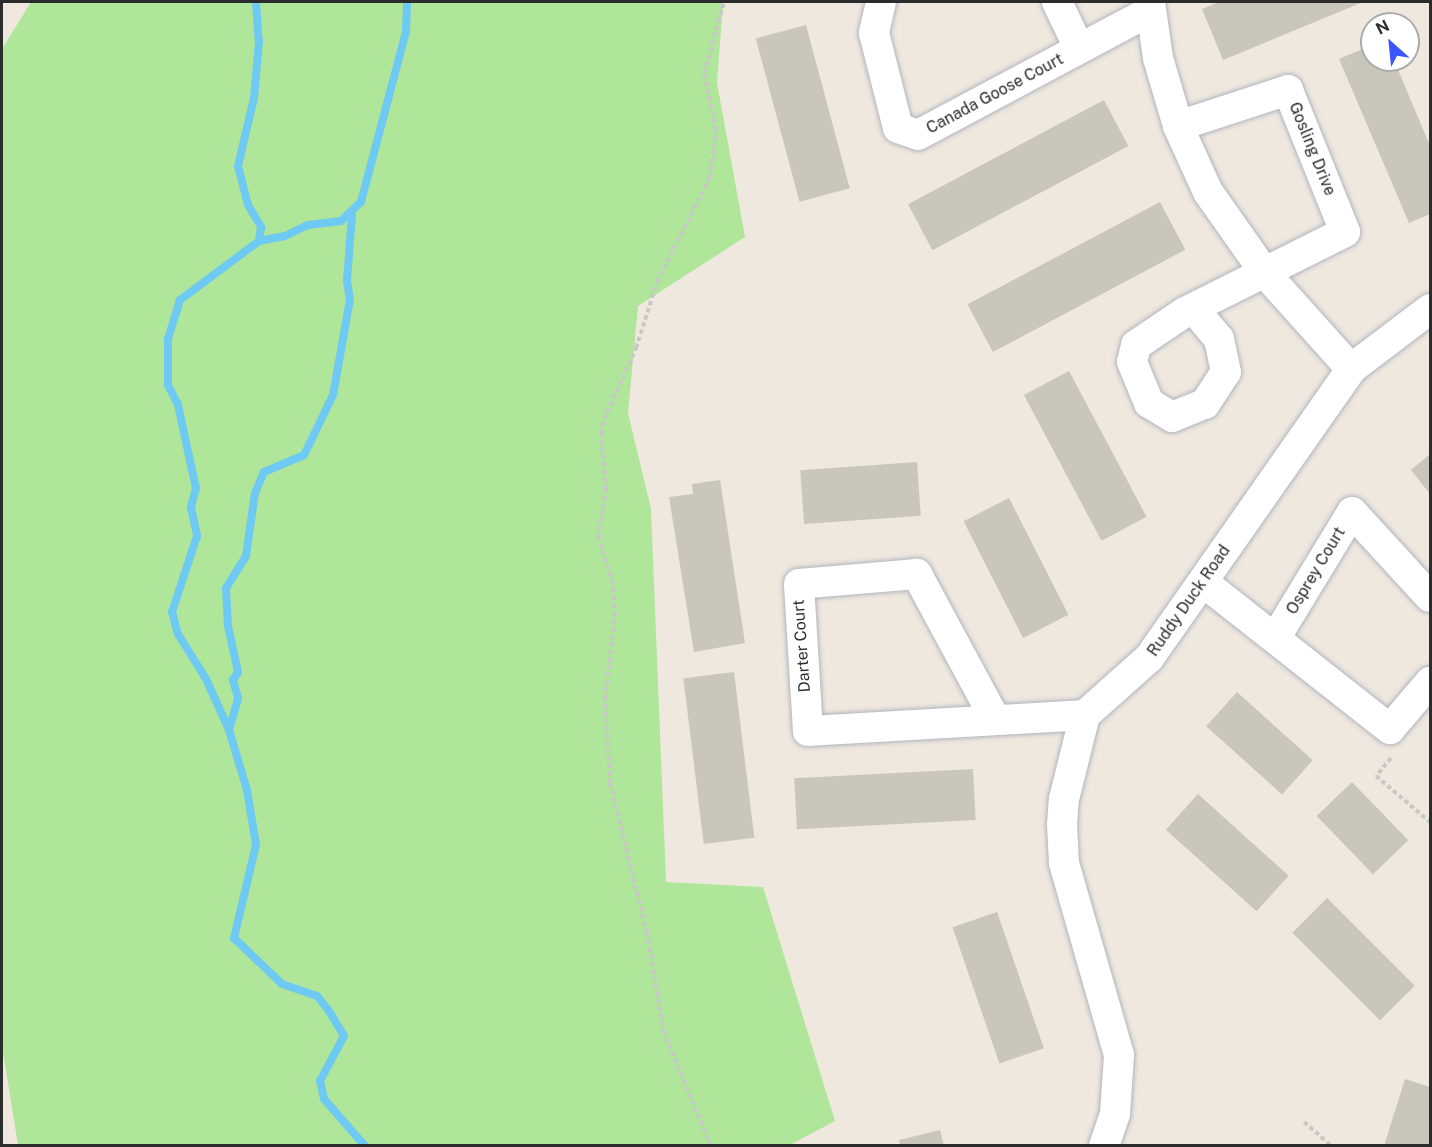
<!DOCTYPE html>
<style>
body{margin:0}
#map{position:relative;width:1432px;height:1147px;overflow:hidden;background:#eee8de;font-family:"Public Sans",sans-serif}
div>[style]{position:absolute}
.green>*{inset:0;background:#b0e699}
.stream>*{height:8px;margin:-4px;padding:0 4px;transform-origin:4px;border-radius:4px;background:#6ecaf3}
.building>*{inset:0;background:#c9c6bc;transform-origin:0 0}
.path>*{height:4px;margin-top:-2px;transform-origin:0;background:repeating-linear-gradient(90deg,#c8c8c8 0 4.5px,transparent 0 7.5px)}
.roads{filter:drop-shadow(0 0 2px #b2b4c0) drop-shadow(0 0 2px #b2b4c0)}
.minor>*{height:30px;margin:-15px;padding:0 15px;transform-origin:15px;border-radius:15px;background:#fff}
span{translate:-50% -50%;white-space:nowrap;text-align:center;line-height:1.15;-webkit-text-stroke:4.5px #fff;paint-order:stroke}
.street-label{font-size:16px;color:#2c2c2c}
.frame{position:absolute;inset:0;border:3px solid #2c2c2c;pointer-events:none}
.north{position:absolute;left:1360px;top:12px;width:60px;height:60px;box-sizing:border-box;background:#fff;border:2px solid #ababab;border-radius:50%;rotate:333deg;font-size:16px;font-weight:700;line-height:24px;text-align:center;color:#2c2c2c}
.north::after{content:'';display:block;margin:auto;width:21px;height:27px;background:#3a56ff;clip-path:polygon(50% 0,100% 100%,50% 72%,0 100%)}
</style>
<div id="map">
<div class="green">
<i style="clip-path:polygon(31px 2px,723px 2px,717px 83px,745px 237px,638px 306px,628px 413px,651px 509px,666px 882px,763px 887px,835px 1121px,788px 1146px,18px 1145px,2px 1046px,2px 49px)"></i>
</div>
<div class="stream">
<i style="left:256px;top:2px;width:39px;rotate:86deg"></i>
<i style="left:259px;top:41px;width:57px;rotate:95deg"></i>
<i style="left:254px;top:98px;width:70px;rotate:103.2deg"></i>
<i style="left:238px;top:166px;width:40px;rotate:75.6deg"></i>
<i style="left:248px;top:205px;width:26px;rotate:59deg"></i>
<i style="left:261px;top:227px;width:14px;rotate:98deg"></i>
<i style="left:259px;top:241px;width:99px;rotate:143.2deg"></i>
<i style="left:180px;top:300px;width:41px;rotate:107.1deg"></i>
<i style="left:168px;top:339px;width:46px;rotate:90deg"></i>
<i style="left:168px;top:385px;width:22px;rotate:63deg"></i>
<i style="left:178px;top:405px;width:85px;rotate:77.8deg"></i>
<i style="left:196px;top:488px;width:20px;rotate:105deg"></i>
<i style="left:191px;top:507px;width:30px;rotate:78deg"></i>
<i style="left:197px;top:536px;width:80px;rotate:108.2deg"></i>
<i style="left:172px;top:612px;width:23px;rotate:75deg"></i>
<i style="left:178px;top:634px;width:53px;rotate:58.1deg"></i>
<i style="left:206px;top:679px;width:56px;rotate:65.7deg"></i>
<i style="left:229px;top:730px;width:63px;rotate:73.3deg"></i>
<i style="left:247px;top:790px;width:56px;rotate:80.7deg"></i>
<i style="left:256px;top:845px;width:96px;rotate:103.3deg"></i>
<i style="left:234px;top:938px;width:66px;rotate:43.8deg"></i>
<i style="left:282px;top:984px;width:37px;rotate:19deg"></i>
<i style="left:317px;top:996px;width:19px;rotate:51deg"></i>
<i style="left:329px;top:1011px;width:29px;rotate:59deg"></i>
<i style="left:344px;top:1036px;width:51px;rotate:118.1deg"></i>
<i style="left:320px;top:1081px;width:18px;rotate:77deg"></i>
<i style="left:324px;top:1099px;width:62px;rotate:48.9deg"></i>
<i style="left:259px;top:241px;width:26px;rotate:-11deg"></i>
<i style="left:285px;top:236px;width:25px;rotate:-26deg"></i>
<i style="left:308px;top:225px;width:33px;rotate:-7deg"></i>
<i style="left:341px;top:221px;width:28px;rotate:-44deg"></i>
<i style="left:361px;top:202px;width:176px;rotate:-75.2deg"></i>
<i style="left:406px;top:32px;width:30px;rotate:-88deg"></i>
<i style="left:229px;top:730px;width:33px;rotate:-74deg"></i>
<i style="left:238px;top:698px;width:19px;rotate:-106deg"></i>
<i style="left:233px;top:680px;width:9px;rotate:-58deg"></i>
<i style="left:238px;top:672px;width:47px;rotate:-102.3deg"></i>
<i style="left:228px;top:626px;width:38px;rotate:-93deg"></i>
<i style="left:226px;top:588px;width:38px;rotate:-58deg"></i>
<i style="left:246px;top:556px;width:64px;rotate:-81.9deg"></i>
<i style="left:255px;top:493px;width:23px;rotate:-67deg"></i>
<i style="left:264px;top:472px;width:43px;rotate:-23deg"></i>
<i style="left:304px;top:455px;width:67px;rotate:-64.2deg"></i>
<i style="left:333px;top:395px;width:97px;rotate:-79.9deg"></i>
<i style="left:350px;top:300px;width:20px;rotate:-99deg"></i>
<i style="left:347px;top:280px;width:65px;rotate:-85.6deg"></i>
</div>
<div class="building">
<i style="clip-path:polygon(1219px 2px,1363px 2px,1223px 60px,1202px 9px)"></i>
<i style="left:806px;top:25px;width:169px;height:52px;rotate:75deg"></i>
<i style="clip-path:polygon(1372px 45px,1372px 60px,1394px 60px,1430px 146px,1430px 214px,1409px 223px,1339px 59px)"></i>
<i style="left:1104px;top:100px;width:52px;height:222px;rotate:62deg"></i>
<i style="left:1160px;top:202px;width:54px;height:218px;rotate:62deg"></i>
<i style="left:1069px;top:371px;width:165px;height:51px;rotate:62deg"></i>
<i style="clip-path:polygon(1430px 454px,1430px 494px,1411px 470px)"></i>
<i style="left:917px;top:462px;width:54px;height:117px;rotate:86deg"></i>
<i style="clip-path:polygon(720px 480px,745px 643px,694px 652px,669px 497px,693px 494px,692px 484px)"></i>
<i style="left:1009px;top:498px;width:131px;height:51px;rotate:63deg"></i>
<i style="left:734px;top:672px;width:167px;height:51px;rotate:83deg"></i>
<i style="left:1237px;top:692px;width:102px;height:46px;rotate:42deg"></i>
<i style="left:973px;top:769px;width:51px;height:179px;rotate:87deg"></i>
<i style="left:1352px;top:782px;width:81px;height:49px;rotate:46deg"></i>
<i style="left:1198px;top:794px;width:122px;height:48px;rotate:42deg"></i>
<i style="left:1327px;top:898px;width:124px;height:49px;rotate:45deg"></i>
<i style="left:997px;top:912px;width:144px;height:47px;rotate:71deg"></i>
<i style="clip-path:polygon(1405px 1079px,1430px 1087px,1430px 1146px,1384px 1146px)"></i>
<i style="clip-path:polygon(940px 1130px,944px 1146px,900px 1146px,899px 1140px)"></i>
</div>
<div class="path">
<i style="left:1391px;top:758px;width:23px;rotate:130deg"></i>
<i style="left:1376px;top:776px;width:71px;rotate:40.4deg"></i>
<i style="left:1304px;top:1122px;width:37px;rotate:41deg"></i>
<i style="left:711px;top:1146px;width:122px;rotate:-112.6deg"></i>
<i style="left:664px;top:1033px;width:101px;rotate:-99.6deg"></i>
<i style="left:647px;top:933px;width:154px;rotate:-103.9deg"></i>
<i style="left:610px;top:783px;width:84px;rotate:-93.4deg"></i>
<i style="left:605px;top:699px;width:85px;rotate:-83.2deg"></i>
<i style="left:615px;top:615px;width:31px;rotate:-94deg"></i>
<i style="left:613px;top:584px;width:49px;rotate:-107.7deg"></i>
<i style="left:598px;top:537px;width:49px;rotate:-80.5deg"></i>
<i style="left:606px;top:489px;width:55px;rotate:-95.2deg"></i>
<i style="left:601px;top:434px;width:15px;rotate:-79deg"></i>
<i style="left:604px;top:419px;width:78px;rotate:-65.7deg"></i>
<i style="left:636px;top:348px;width:69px;rotate:-72.3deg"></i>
<i style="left:657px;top:282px;width:118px;rotate:-63.2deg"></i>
<i style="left:710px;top:177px;width:47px;rotate:-82.7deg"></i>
<i style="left:716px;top:130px;width:58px;rotate:-101.9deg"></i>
<i style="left:704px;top:73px;width:74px;rotate:-74.3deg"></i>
</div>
<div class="roads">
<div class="minor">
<i style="left:881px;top:2px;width:32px;rotate:103deg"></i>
<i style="left:874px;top:33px;width:98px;rotate:75.8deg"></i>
<i style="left:898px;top:128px;width:21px;rotate:19deg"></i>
<i style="left:918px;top:135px;width:263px;rotate:-28.1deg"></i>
<i style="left:1057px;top:2px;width:51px;rotate:64.4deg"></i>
<i style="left:1150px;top:2px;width:57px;rotate:81.9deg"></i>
<i style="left:1158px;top:58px;width:71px;rotate:73.6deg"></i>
<i style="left:1178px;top:126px;width:72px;rotate:65.6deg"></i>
<i style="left:1208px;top:192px;width:99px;rotate:54.9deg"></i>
<i style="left:1265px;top:273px;width:129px;rotate:48.1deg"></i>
<i style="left:1178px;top:126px;width:116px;rotate:-18.1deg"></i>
<i style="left:1288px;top:90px;width:153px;rotate:68.1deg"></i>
<i style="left:1345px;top:232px;width:179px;rotate:153.4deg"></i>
<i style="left:1185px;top:312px;width:59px;rotate:146deg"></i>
<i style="left:1136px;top:345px;width:17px;rotate:103deg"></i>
<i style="left:1132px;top:362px;width:44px;rotate:67.5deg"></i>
<i style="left:1149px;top:403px;width:27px;rotate:31deg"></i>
<i style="left:1172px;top:417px;width:35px;rotate:-22deg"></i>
<i style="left:1205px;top:404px;width:38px;rotate:-57deg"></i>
<i style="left:1226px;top:372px;width:34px;rotate:-102deg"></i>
<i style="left:1219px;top:339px;width:40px;rotate:-130deg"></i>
<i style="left:1203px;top:582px;width:238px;rotate:38.2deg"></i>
<i style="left:1390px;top:729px;width:62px;rotate:-49.6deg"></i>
<i style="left:1276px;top:637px;width:146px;rotate:-58.7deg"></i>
<i style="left:1352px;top:512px;width:115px;rotate:47.5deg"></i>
<i style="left:995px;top:719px;width:165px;rotate:-118.3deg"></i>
<i style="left:917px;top:574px;width:118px;rotate:175.2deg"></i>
<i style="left:799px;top:584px;width:147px;rotate:86.5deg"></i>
<i style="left:808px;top:731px;width:277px;rotate:-3.3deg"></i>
<i style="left:1104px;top:1146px;width:34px;rotate:-71deg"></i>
<i style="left:1115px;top:1114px;width:59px;rotate:-86.1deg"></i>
<i style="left:1119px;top:1055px;width:200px;rotate:-106deg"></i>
<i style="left:1064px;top:863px;width:38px;rotate:-93deg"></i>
<i style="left:1062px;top:825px;width:26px;rotate:-86deg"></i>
<i style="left:1064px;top:799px;width:87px;rotate:-76deg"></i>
<i style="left:1085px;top:715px;width:86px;rotate:-41.7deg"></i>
<i style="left:1149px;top:658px;width:353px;rotate:-55deg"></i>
<i style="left:1351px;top:369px;width:99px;rotate:-37.2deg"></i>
</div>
</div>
<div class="street-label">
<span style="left:995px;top:94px;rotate:-28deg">Canada Goose Court</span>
<span style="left:1312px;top:149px;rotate:68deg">Gosling Drive</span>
<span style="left:1316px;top:571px;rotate:-59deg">Osprey Court</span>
<span style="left:1189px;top:601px;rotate:-55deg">Ruddy Duck Road</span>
<span style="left:802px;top:646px;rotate:-94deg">Darter Court</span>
</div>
<div class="frame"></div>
<div class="north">N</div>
</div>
